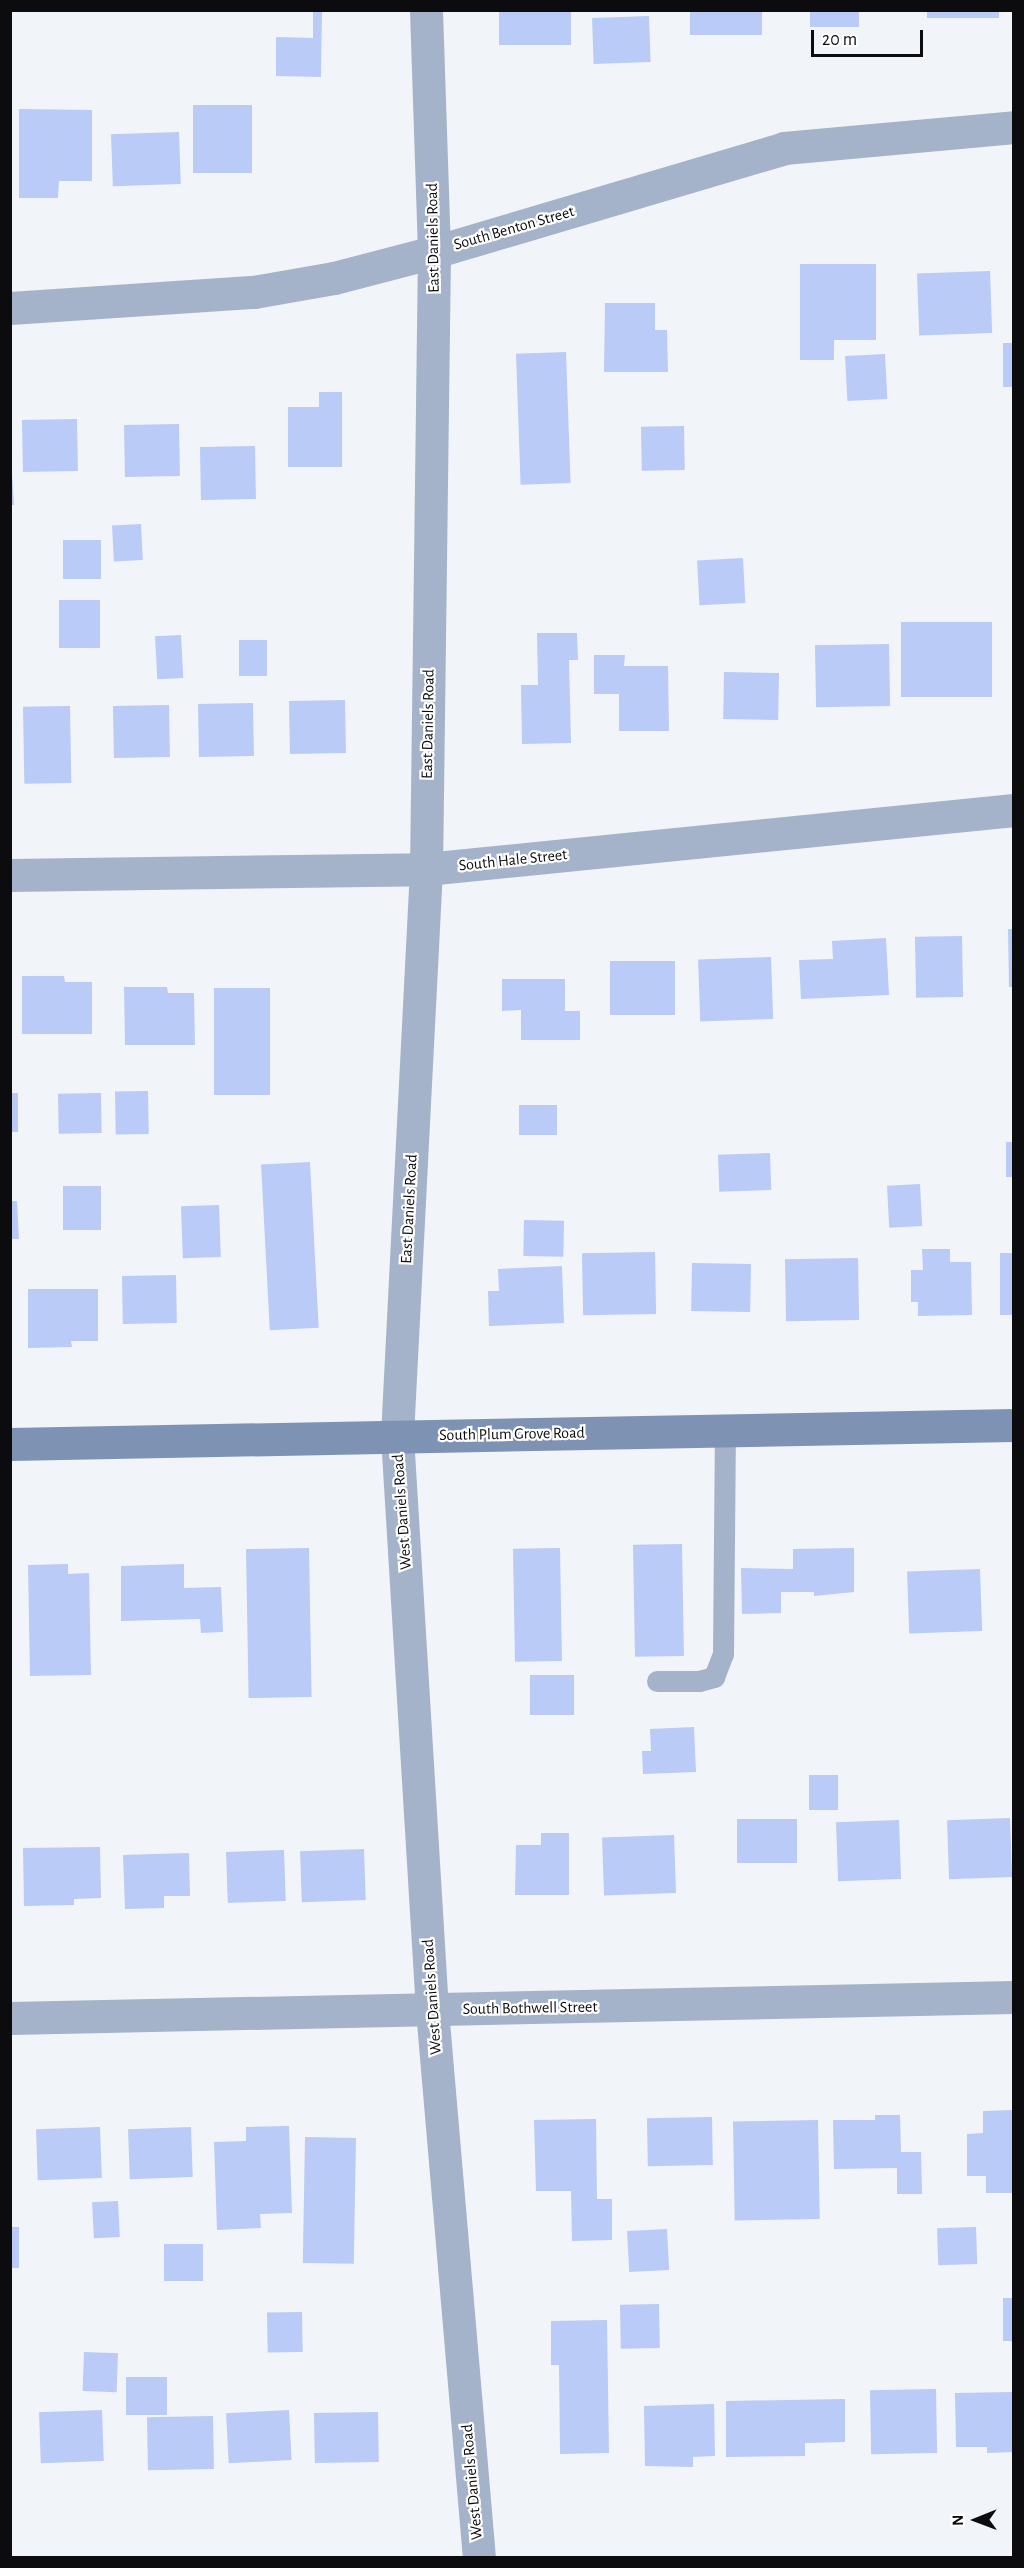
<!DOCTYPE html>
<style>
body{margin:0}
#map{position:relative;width:1024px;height:2568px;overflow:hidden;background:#f1f4f9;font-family:"Alegreya Sans",sans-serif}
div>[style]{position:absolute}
.building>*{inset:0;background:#b9cbf6;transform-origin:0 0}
.lane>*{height:21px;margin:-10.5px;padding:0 10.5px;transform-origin:10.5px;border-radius:10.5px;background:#a4b3c9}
.street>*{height:33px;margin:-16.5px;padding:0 16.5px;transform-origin:16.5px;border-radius:16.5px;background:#a4b3c9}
.secondary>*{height:33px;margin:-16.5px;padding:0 16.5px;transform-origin:16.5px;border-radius:16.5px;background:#7e93b3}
span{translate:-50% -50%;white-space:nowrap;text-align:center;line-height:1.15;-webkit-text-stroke:4.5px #fff;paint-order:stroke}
.street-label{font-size:16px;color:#0c0c0e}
.frame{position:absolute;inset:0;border:12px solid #0c0c0e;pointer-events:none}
.north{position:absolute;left:946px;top:2490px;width:60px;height:60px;-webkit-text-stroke:4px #fff;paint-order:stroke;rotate:269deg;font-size:16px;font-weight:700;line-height:24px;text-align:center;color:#0c0c0e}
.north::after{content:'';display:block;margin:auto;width:21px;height:27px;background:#0c0c0e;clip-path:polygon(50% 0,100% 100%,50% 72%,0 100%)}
.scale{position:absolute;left:811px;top:30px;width:112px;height:27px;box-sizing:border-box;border:3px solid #0c0c0e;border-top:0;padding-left:8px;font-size:18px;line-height:21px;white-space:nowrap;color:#0c0c0e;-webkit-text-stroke:4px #fff;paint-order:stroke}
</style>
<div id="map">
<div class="building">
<i style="clip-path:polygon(313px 10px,322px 10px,321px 77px,276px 76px,276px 37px,313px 38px)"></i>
<i style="left:499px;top:10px;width:72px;height:35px"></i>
<i style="left:690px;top:10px;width:72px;height:25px"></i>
<i style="left:810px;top:10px;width:49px;height:17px"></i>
<i style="left:927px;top:10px;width:72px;height:8px"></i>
<i style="left:649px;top:16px;width:46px;height:57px;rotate:88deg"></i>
<i style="left:193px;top:105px;width:59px;height:68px"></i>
<i style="clip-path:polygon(19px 109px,92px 110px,92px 181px,59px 181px,58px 198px,19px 198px)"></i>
<i style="left:179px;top:132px;width:52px;height:68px;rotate:88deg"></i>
<i style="clip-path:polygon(800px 264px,876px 264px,876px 340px,834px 340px,834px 360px,800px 360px)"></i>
<i style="left:990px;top:271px;width:62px;height:73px;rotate:88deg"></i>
<i style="clip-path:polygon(605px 303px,655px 303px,655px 330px,667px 330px,668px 372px,604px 372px)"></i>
<i style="left:1003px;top:343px;width:11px;height:44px"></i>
<i style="left:566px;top:352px;width:131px;height:50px;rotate:88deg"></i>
<i style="left:885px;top:354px;width:45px;height:40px;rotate:87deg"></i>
<i style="clip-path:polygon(319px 392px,342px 392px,342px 467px,288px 467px,288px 407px,319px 407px)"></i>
<i style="left:77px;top:419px;width:52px;height:55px;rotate:89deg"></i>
<i style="left:179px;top:424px;width:52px;height:55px;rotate:89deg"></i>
<i style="left:684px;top:426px;width:44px;height:43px;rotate:89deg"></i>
<i style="clip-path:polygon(10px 442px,14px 505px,10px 505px)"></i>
<i style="left:255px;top:446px;width:53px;height:55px;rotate:89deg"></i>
<i style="left:141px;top:524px;width:36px;height:29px;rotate:87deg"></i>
<i style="left:63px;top:540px;width:38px;height:39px"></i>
<i style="left:743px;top:558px;width:45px;height:46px;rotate:87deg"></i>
<i style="left:59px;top:600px;width:41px;height:48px"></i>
<i style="left:992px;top:622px;width:75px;height:91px;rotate:90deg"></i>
<i style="clip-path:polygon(537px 633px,577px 633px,578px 660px,569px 660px,571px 743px,522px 744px,521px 685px,538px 685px)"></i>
<i style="left:181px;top:635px;width:43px;height:26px;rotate:87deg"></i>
<i style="left:239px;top:640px;width:28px;height:36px"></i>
<i style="left:889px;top:644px;width:62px;height:74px;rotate:89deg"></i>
<i style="clip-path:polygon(594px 655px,625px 655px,624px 666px,668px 666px,669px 731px,619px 731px,619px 694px,594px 694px)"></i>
<i style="left:724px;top:672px;width:55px;height:47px;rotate:1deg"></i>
<i style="left:345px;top:700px;width:53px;height:56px;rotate:89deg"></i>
<i style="left:253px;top:703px;width:53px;height:55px;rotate:89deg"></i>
<i style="left:169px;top:705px;width:52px;height:56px;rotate:89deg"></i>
<i style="left:70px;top:706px;width:77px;height:47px;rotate:89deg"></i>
<i style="clip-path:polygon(1008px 929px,1014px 929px,1014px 987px,1009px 987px)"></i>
<i style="left:962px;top:936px;width:61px;height:47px;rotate:89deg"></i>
<i style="clip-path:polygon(886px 938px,889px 995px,801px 999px,799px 960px,833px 959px,832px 941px)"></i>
<i style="left:771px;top:957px;width:62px;height:73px;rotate:88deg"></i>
<i style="left:610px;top:961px;width:65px;height:54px"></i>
<i style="clip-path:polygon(22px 976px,64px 976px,65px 982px,92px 982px,92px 1034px,22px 1034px)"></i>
<i style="clip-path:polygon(502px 979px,565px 979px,565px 1011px,580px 1011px,580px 1040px,521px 1040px,521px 1010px,502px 1011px)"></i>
<i style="clip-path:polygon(124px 987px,167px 987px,168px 993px,194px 993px,195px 1045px,125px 1045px)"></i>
<i style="left:214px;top:988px;width:56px;height:107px"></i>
<i style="left:148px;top:1091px;width:43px;height:33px;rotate:89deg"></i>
<i style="left:10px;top:1093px;width:8px;height:39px"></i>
<i style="left:101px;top:1093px;width:40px;height:43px;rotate:89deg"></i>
<i style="left:519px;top:1105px;width:38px;height:30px"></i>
<i style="left:1006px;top:1142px;width:8px;height:35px"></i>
<i style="left:770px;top:1153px;width:37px;height:52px;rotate:88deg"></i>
<i style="left:310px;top:1162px;width:166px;height:49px;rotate:87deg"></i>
<i style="left:920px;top:1184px;width:42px;height:33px;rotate:87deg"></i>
<i style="left:63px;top:1186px;width:38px;height:44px"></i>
<i style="clip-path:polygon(10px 1201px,17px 1201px,19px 1239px,10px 1239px)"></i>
<i style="left:219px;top:1205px;width:52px;height:38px;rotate:88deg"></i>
<i style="left:524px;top:1220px;width:40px;height:36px;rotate:1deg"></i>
<i style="clip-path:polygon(922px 1249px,950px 1249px,950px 1262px,971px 1262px,972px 1315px,918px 1316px,918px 1302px,911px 1302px,911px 1270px,923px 1270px)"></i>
<i style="left:655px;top:1252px;width:62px;height:73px;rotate:89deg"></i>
<i style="left:1000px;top:1253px;width:14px;height:62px"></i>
<i style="left:858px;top:1258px;width:62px;height:73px;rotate:89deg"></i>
<i style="left:692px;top:1263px;width:59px;height:48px;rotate:1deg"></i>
<i style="clip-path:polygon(562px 1266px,564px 1323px,489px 1326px,488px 1291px,499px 1291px,498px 1269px)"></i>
<i style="left:176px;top:1275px;width:48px;height:54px;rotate:89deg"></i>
<i style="clip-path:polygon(28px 1289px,98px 1289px,98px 1341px,71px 1341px,72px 1347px,28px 1348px)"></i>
<i style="left:682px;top:1544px;width:112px;height:49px;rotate:89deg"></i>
<i style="left:309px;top:1548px;width:149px;height:63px;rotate:89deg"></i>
<i style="left:560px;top:1548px;width:113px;height:47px;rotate:89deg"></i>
<i style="clip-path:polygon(854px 1548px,854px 1592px,814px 1596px,814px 1592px,781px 1592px,781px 1613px,742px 1614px,741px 1568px,793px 1569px,793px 1549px)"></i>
<i style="clip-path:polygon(68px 1564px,68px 1574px,89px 1573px,91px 1675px,30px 1676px,28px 1565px)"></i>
<i style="clip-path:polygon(184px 1564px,184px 1588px,221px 1587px,223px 1632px,201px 1633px,200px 1619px,121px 1621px,121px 1566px)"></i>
<i style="left:980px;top:1569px;width:62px;height:73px;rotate:88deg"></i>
<i style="left:530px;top:1675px;width:44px;height:40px"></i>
<i style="clip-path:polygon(694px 1727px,696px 1772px,643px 1774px,642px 1751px,651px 1751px,650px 1729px)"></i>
<i style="left:809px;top:1775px;width:29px;height:35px"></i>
<i style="left:1010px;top:1818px;width:59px;height:63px;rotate:88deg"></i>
<i style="left:737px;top:1819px;width:60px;height:44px"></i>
<i style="left:899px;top:1820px;width:59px;height:63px;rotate:88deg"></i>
<i style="clip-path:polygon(541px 1833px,569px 1833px,569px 1895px,515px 1895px,516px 1845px,541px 1845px)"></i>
<i style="left:674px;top:1835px;width:58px;height:72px;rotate:88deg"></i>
<i style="clip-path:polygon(100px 1847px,101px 1898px,74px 1899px,74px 1905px,24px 1906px,23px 1848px)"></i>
<i style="left:364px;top:1849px;width:51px;height:64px;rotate:88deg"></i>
<i style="left:284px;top:1850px;width:51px;height:58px;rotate:88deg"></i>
<i style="clip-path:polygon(189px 1853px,190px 1896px,164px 1896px,164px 1908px,125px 1909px,123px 1855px)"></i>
<i style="clip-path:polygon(1014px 2110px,1013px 2193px,986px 2193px,986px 2176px,967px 2176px,967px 2134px,983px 2133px,983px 2111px)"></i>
<i style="clip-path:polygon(875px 2115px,900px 2115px,901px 2152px,921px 2152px,922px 2194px,897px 2194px,897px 2168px,834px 2169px,833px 2120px,875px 2120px)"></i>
<i style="left:712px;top:2117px;width:48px;height:65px;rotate:89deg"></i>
<i style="clip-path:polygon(596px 2119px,597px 2199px,612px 2199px,612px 2240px,572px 2241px,571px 2191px,536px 2191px,534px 2120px)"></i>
<i style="left:818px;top:2120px;width:99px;height:85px;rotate:89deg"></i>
<i style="clip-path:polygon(289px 2126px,292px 2213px,260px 2214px,261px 2228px,217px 2230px,214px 2142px,246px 2141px,246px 2127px)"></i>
<i style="left:100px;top:2127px;width:51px;height:64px;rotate:88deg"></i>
<i style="left:191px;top:2127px;width:50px;height:63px;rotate:88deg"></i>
<i style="left:305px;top:2137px;width:51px;height:126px;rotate:1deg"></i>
<i style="left:118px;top:2201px;width:36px;height:26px;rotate:87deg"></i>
<i style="left:10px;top:2227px;width:9px;height:41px"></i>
<i style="left:976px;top:2227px;width:37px;height:39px;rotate:88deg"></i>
<i style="left:667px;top:2229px;width:41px;height:40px;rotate:87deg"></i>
<i style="left:164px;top:2244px;width:39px;height:37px"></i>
<i style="left:1003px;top:2298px;width:11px;height:43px"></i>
<i style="left:659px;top:2304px;width:44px;height:39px;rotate:89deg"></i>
<i style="left:302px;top:2312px;width:40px;height:35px;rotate:89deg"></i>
<i style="clip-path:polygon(607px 2320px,609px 2453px,560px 2454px,559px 2365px,551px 2365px,551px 2321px)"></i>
<i style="left:84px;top:2352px;width:34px;height:39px;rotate:2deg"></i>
<i style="left:126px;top:2377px;width:41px;height:38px"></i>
<i style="left:936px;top:2389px;width:64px;height:66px;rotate:89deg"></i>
<i style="clip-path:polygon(1014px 2392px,1014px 2452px,987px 2453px,987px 2447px,956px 2447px,955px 2393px)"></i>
<i style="clip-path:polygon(845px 2399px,845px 2442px,805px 2443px,805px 2456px,726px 2457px,726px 2401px)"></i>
<i style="clip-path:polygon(714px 2404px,715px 2456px,693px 2457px,693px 2467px,645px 2466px,644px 2406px)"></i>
<i style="left:102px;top:2410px;width:51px;height:63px;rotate:88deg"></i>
<i style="left:289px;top:2410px;width:50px;height:63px;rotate:87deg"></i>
<i style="left:378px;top:2412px;width:50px;height:64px;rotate:89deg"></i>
<i style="left:213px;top:2416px;width:53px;height:66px;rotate:89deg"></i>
</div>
<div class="lane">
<i style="left:657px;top:1681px;width:42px"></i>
<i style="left:699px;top:1681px;width:16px;rotate:-15deg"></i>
<i style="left:714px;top:1677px;width:25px;rotate:-69deg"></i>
<i style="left:723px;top:1654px;width:224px;rotate:-89.5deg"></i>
</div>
<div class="street">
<i style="left:426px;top:10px;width:242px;rotate:88.1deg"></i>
<i style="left:434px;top:252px;width:617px;rotate:90.74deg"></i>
<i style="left:426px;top:869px;width:568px;rotate:92.93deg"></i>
<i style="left:397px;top:1436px;width:575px;rotate:86.51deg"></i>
<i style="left:432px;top:2010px;width:550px;rotate:85.1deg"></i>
<i style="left:10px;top:308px;width:245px;rotate:-3.8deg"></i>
<i style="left:254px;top:292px;width:81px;rotate:-9.9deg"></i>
<i style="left:334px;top:278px;width:103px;rotate:-14.6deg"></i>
<i style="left:434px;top:252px;width:365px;rotate:-16.5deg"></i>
<i style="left:784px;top:148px;width:231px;rotate:-5.2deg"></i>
<i style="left:10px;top:875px;width:416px;rotate:-0.8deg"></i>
<i style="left:426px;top:869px;width:591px;rotate:-5.73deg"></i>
<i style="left:10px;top:2018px;width:1004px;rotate:-1.2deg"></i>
</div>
<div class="secondary">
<i style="left:10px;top:1444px;width:1004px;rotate:-1.08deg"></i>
</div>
<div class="street-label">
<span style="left:514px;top:228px;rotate:-16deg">South Benton Street</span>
<span style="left:433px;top:238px;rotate:-91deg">East Daniels Road</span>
<span style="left:428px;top:724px;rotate:-89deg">East Daniels Road</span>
<span style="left:513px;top:860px;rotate:-6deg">South Hale Street</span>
<span style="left:409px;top:1209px;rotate:-87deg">East Daniels Road</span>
<span style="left:512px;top:1434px;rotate:-1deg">South Plum Grove Road</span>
<span style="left:402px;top:1512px;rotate:-94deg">West Daniels Road</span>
<span style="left:432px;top:1997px;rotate:-94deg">West Daniels Road</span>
<span style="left:530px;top:2008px;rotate:-1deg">South Bothwell Street</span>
<span style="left:472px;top:2482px;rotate:-95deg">West Daniels Road</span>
</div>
<div class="frame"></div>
<div class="north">N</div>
<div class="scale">20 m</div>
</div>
